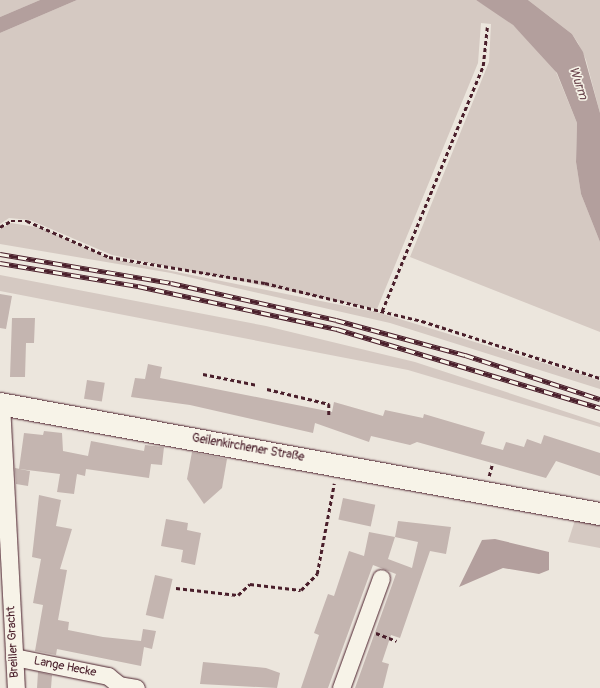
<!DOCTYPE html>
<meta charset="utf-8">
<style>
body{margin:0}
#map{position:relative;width:600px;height:688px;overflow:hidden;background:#ece6dd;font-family:Pangolin,sans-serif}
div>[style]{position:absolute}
.green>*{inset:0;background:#d5c9c2}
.water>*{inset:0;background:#b39f9d}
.building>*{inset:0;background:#c4b5b0;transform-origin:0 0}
.path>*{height:2.5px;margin-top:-1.25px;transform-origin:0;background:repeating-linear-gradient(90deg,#4a1f2b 0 4px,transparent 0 7px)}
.roads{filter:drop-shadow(0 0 1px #4a1f2b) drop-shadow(0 0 1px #4a1f2b)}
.minor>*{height:17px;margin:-8.5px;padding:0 8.5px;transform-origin:8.5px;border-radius:8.5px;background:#f7f3e8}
.major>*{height:22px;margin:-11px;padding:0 11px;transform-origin:11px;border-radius:11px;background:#f7f3e8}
.rail>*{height:4.5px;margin-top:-2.25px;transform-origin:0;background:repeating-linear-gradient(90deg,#f7f3e8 0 9px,#4a1f2b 0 18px);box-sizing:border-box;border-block:1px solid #4a1f2b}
span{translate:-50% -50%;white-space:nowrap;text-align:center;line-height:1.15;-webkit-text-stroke:3px #f7f3e8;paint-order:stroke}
.street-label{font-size:12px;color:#4a1f2b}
.water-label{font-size:13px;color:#6f4c53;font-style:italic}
</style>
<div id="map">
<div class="green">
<i style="clip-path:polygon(0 0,40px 0,0 17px)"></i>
<i style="clip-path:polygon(77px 0,476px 0,507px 19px,554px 67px,577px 123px,576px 162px,581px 194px,600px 242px,600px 332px,410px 257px,489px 62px,491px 24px,481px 23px,478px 63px,377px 309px,112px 255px,30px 220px,9px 218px,0 224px,0 33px)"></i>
<i style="clip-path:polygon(528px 0,600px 0,600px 113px,586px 60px,578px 43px,572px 34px)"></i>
<i style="clip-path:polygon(11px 223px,42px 228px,107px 258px,380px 313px,586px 376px,600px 381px,600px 389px,390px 323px,171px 273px,0 244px,0 229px)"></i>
<i style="clip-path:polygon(0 275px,266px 326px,415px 362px,600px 423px,600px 427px,408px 370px,0 291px)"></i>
<i style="clip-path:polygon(576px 517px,600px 524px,600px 548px,568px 542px)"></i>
</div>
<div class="water">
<i style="clip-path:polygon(40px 0,77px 0,0 33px,0 17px)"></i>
<i style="clip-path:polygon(476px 0,528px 0,572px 34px,583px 52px,600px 113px,600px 242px,581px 194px,576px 162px,577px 123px,557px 73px,513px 25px)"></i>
<i style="clip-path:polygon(495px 539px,549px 552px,549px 570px,539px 574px,503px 568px,459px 587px,482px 540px)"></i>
</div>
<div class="building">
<i style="clip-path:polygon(0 294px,12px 296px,6px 329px,0 328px)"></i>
<i style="clip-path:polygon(12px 318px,35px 318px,34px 343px,26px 343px,25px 377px,10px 377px)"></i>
<i style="clip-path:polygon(148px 364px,162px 367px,160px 378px,332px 412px,334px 402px,383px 416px,385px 410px,423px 418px,424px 414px,485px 432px,481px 444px,503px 450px,506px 442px,524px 447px,527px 439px,541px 444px,544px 435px,600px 453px,600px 476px,556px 461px,546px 478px,417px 442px,410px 445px,371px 436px,369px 442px,315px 423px,313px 433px,190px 405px,131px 397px,135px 378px,145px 379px)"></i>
<i style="left:87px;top:380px;width:18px;height:19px;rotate:9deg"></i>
<i style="clip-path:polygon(44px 431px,62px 433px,63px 451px,88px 456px,91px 441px,144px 451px,145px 445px,164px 447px,162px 465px,151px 464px,149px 478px,86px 469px,85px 476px,77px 474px,74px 494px,57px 492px,60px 474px,19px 469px,24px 433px,43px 435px)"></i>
<i style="clip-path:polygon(192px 452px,227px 459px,222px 488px,204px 504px,187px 479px)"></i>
<i style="clip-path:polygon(15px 468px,30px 471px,28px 486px,16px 484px)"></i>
<i style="clip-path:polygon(39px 495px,61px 500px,56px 526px,72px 529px,60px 569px,67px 570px,58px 620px,69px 622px,68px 630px,103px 637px,141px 641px,143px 629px,156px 631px,152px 649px,144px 647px,141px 666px,57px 649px,56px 655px,35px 651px,43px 605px,33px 603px,41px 559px,32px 557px)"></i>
<i style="left:343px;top:498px;width:33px;height:22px;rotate:12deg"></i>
<i style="clip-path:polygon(166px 519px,188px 523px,187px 530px,201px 533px,195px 565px,181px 562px,183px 550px,161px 546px)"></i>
<i style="clip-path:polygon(evenodd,398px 521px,451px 527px,446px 554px,430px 551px,400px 638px,391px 635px,382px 662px,389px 664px,383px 688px,355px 688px,396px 574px,373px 565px,328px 688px,301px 688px,319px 635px,314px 633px,328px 594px,334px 596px,349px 551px,364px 556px,369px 532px,395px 537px,398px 521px,395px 537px,418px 542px,412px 568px,388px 559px,395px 537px)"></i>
<i style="left:155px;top:575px;width:18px;height:41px;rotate:13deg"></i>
<i style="clip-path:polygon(203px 662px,266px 668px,280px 673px,277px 688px,200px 684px)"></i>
<i style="clip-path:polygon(38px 672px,52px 675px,51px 688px,37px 688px)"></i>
</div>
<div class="path">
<i style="left:0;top:227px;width:13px;rotate:-29deg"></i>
<i style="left:11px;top:221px;width:16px"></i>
<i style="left:27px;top:221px;width:90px;rotate:23.7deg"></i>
<i style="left:109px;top:257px;width:158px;rotate:9.5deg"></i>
<i style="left:265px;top:283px;width:162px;rotate:13.6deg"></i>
<i style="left:422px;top:321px;width:187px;rotate:17.8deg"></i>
<i style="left:382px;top:311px;width:265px;rotate:-67.6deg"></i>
<i style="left:483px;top:66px;width:39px;rotate:-84deg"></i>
<i style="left:203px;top:374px;width:55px;rotate:11.5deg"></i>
<i style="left:267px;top:389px;width:64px;rotate:13.6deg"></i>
<i style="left:329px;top:404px;width:12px;rotate:90deg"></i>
<i style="left:489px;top:476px;width:11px;rotate:-75deg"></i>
<i style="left:176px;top:588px;width:62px;rotate:6.4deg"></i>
<i style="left:238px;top:595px;width:16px;rotate:-43deg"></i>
<i style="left:250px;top:584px;width:51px;rotate:6.7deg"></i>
<i style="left:301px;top:590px;width:23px;rotate:-45deg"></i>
<i style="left:317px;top:574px;width:92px;rotate:-79.3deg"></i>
<i style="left:376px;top:633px;width:22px;rotate:21deg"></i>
</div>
<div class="roads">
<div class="minor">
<i style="left:1px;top:404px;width:284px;rotate:87deg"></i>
<i style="left:14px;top:657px;width:96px;rotate:11.4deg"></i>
<i style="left:108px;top:676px;width:14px;rotate:39deg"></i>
<i style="left:119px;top:685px;width:17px;rotate:10deg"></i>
<i style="left:341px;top:688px;width:117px;rotate:-70deg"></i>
</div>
<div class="major">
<i style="left:0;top:404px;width:610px;rotate:10.39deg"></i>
</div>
</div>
<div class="rail">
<i style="left:0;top:254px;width:173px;rotate:9.6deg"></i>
<i style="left:171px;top:283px;width:169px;rotate:12.6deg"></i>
<i style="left:336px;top:320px;width:134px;rotate:15.2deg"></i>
<i style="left:465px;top:355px;width:142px;rotate:18.1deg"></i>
<i style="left:0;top:263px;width:140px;rotate:9.5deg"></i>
<i style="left:138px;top:286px;width:204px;rotate:12.2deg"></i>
<i style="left:337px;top:329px;width:275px;rotate:16.7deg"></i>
</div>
<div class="street-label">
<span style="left:248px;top:448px;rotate:10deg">Geilenkirchener Straße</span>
<span style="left:13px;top:642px;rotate:-93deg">Breiller Gracht</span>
<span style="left:65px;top:667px;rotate:11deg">Lange Hecke</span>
</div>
<div class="water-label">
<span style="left:578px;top:83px;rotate:71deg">Wurm</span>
</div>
</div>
